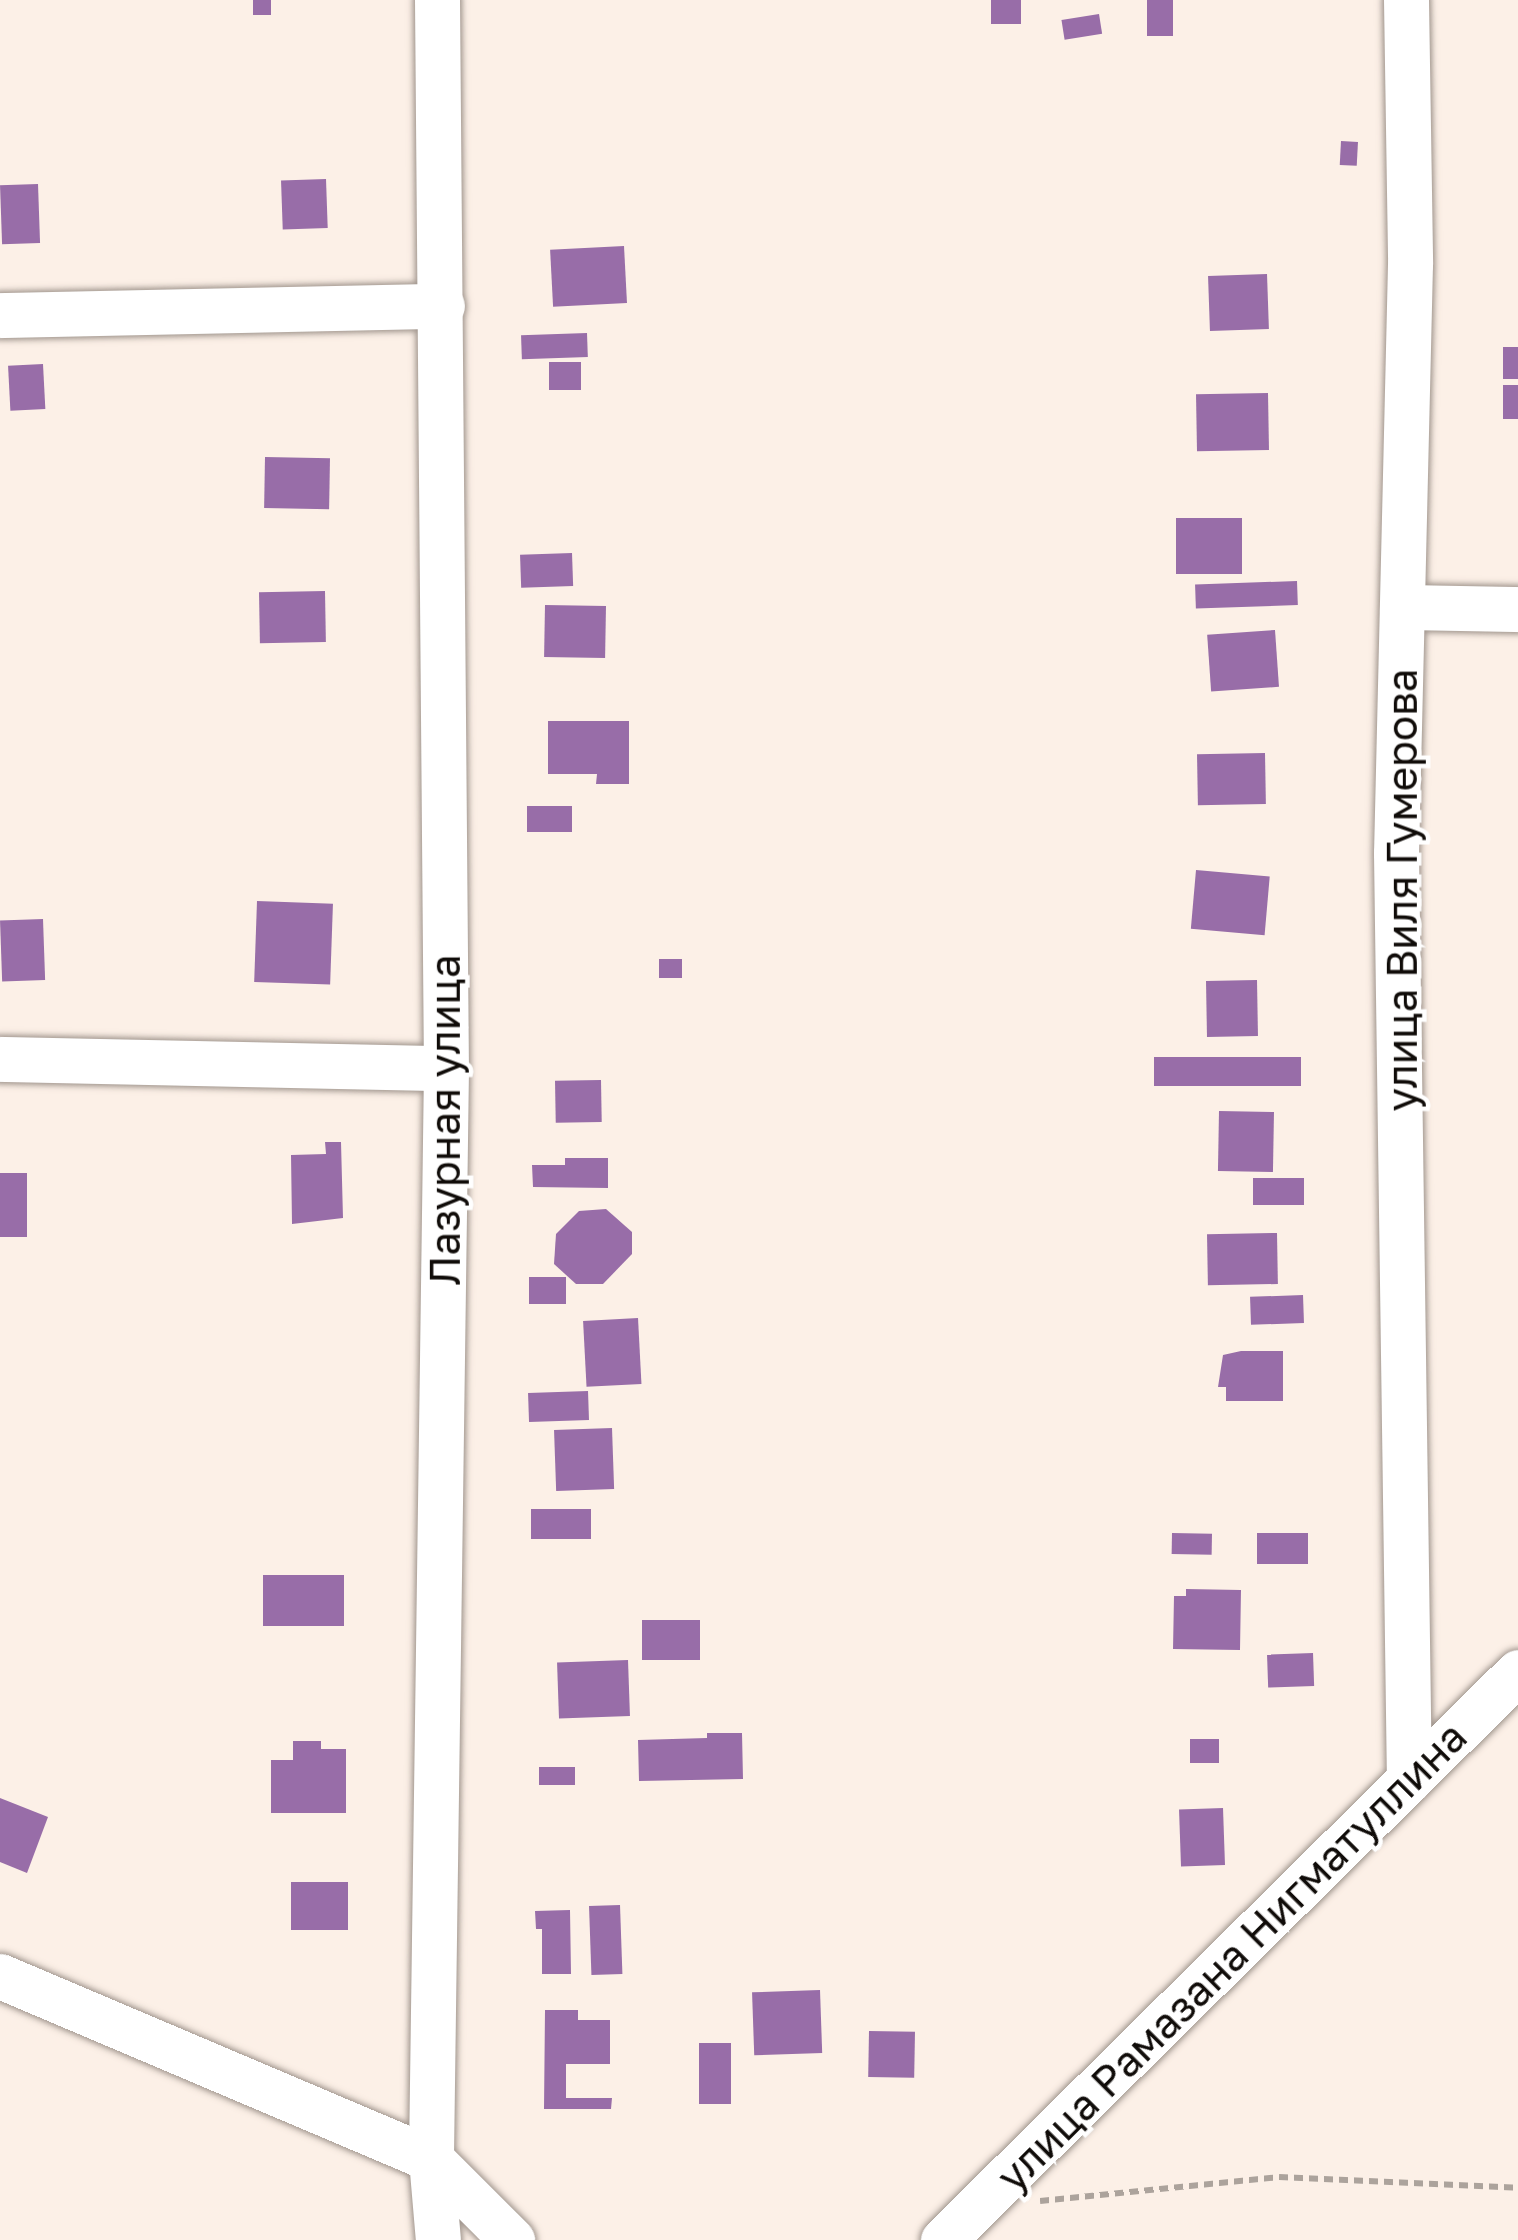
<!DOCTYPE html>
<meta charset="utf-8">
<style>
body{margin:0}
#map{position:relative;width:1518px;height:2240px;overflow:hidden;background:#fcf0e7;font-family:"Golos Text",sans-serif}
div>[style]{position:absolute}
.building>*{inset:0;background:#986da8;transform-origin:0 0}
.path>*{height:6px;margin-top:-3px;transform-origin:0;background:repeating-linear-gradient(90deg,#aca39c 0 9px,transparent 0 15px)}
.roads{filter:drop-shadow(0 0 3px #a1968e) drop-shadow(0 0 3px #a1968e)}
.minor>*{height:45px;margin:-22.5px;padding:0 22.5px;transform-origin:22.5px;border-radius:22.5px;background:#fff}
span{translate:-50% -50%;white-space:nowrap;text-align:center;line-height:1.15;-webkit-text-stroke:9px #fff;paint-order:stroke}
.street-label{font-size:42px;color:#100c09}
</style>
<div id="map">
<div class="building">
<i style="left:253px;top:0;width:18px;height:15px"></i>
<i style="left:991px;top:0;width:30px;height:24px"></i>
<i style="left:1147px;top:0;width:26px;height:36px"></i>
<i style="left:1099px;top:14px;width:20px;height:38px;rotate:81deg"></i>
<i style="left:1341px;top:141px;width:17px;height:24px;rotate:3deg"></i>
<i style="left:326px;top:179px;width:49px;height:45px;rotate:88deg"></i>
<i style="left:38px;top:184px;width:59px;height:38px;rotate:88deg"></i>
<i style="left:624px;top:246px;width:57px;height:74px;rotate:87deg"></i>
<i style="left:1267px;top:274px;width:55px;height:59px;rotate:88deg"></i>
<i style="left:587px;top:333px;width:24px;height:66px;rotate:88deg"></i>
<i style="left:1503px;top:347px;width:15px;height:32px"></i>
<i style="left:549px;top:362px;width:32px;height:28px"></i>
<i style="left:43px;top:364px;width:45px;height:35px;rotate:87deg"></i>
<i style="left:1503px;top:385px;width:15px;height:34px"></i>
<i style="left:1268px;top:393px;width:57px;height:72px;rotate:89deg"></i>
<i style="left:265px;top:457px;width:65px;height:51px;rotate:1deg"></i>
<i style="left:1176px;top:518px;width:66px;height:56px"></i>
<i style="left:572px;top:553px;width:33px;height:52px;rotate:88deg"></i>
<i style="left:1297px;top:581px;width:24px;height:102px;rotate:88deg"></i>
<i style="left:325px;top:591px;width:51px;height:66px;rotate:89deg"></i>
<i style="left:545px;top:605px;width:61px;height:52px;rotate:1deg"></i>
<i style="left:1275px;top:630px;width:57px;height:68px;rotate:86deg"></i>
<i style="clip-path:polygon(548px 721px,629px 721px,629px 784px,596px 784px,597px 774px,548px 774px)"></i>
<i style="left:1265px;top:753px;width:51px;height:68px;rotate:89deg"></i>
<i style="left:527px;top:806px;width:45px;height:26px"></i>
<i style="left:1196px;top:870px;width:74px;height:59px;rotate:5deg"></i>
<i style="left:257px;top:901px;width:76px;height:81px;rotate:2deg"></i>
<i style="left:43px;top:919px;width:61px;height:43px;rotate:88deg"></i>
<i style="left:659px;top:959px;width:23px;height:19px"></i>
<i style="left:1257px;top:980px;width:56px;height:51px;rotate:89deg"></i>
<i style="left:1301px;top:1057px;width:29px;height:147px;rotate:90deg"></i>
<i style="left:601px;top:1080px;width:42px;height:46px;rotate:89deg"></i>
<i style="left:1219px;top:1111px;width:55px;height:60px;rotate:1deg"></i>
<i style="clip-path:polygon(325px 1142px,341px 1142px,343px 1218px,292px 1224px,291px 1155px,326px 1154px)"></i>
<i style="clip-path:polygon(565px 1158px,608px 1158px,608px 1188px,533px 1187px,532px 1165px,565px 1165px)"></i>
<i style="left:0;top:1173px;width:27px;height:64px"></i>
<i style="left:1253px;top:1178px;width:51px;height:27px"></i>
<i style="clip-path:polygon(606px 1209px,632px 1232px,632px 1254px,603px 1284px,576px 1284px,554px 1264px,556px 1234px,579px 1211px)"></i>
<i style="left:1277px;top:1233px;width:51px;height:70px;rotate:89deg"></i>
<i style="left:529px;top:1277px;width:37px;height:27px"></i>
<i style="left:1303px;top:1295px;width:28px;height:53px;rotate:88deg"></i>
<i style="left:638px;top:1318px;width:66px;height:55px;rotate:87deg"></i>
<i style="clip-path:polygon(1241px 1351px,1283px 1351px,1283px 1401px,1226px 1401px,1226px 1387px,1218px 1387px,1223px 1355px)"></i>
<i style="left:588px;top:1391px;width:29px;height:60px;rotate:88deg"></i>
<i style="left:612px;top:1428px;width:61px;height:58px;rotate:88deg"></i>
<i style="left:591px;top:1509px;width:30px;height:60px;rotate:90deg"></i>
<i style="left:1172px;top:1533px;width:40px;height:21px;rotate:1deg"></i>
<i style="left:1308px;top:1533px;width:31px;height:51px;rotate:90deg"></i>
<i style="left:344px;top:1575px;width:51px;height:81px;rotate:90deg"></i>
<i style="clip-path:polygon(1186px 1589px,1241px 1590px,1240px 1650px,1173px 1649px,1174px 1596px,1186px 1596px)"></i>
<i style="left:642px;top:1620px;width:58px;height:40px"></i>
<i style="left:1313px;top:1653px;width:33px;height:46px;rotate:88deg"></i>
<i style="left:628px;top:1660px;width:56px;height:71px;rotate:88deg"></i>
<i style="clip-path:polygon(707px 1733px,742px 1733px,743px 1779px,639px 1781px,638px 1740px,707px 1738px)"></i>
<i style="left:1219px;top:1739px;width:24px;height:29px;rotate:90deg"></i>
<i style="clip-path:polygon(293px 1741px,321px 1741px,321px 1749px,346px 1749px,346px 1813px,271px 1813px,271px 1760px,293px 1760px)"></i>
<i style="left:539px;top:1767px;width:36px;height:18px"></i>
<i style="clip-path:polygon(0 1798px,48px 1817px,27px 1873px,0 1862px)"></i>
<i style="left:1223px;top:1808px;width:57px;height:44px;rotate:88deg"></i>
<i style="left:291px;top:1882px;width:57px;height:48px"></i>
<i style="left:620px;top:1905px;width:69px;height:31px;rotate:88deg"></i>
<i style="clip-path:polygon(570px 1910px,571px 1974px,542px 1974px,542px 1929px,536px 1929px,535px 1911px)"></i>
<i style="left:820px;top:1990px;width:63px;height:68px;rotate:88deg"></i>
<i style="clip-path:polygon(545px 2010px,578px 2010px,578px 2020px,610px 2020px,610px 2064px,566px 2064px,566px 2098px,612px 2098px,611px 2109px,544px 2109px)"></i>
<i style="left:869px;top:2031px;width:46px;height:46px;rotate:1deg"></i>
<i style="left:699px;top:2043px;width:32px;height:61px"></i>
</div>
<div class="path">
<i style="left:1040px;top:2201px;width:240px;rotate:-5.7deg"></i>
<i style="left:1279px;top:2177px;width:239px;rotate:2.6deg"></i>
</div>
<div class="roads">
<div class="minor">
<i style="left:437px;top:0;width:1068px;rotate:89.52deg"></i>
<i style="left:446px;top:1068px;width:1091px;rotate:90.79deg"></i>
<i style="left:431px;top:2159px;width:81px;rotate:85.1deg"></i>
<i style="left:1406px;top:0;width:264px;rotate:89.1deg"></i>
<i style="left:1410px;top:264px;width:589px;rotate:91.36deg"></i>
<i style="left:1396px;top:853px;width:927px;rotate:89.2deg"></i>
<i style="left:0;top:315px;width:442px;rotate:-1.2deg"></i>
<i style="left:1402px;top:607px;width:116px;rotate:1deg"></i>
<i style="left:0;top:1059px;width:446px;rotate:1.2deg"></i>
<i style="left:0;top:1976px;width:468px;rotate:23deg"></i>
<i style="left:431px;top:2159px;width:115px;rotate:45deg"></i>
<i style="left:943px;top:2240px;width:808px;rotate:-44.65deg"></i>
</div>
</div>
<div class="street-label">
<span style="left:1401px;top:890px;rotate:-90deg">улица Виля Гумерова</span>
<span style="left:444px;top:1120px;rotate:-90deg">Лазурная улица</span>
<span style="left:1231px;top:1956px;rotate:-45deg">улица Рамазана Нигматуллина</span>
</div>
</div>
